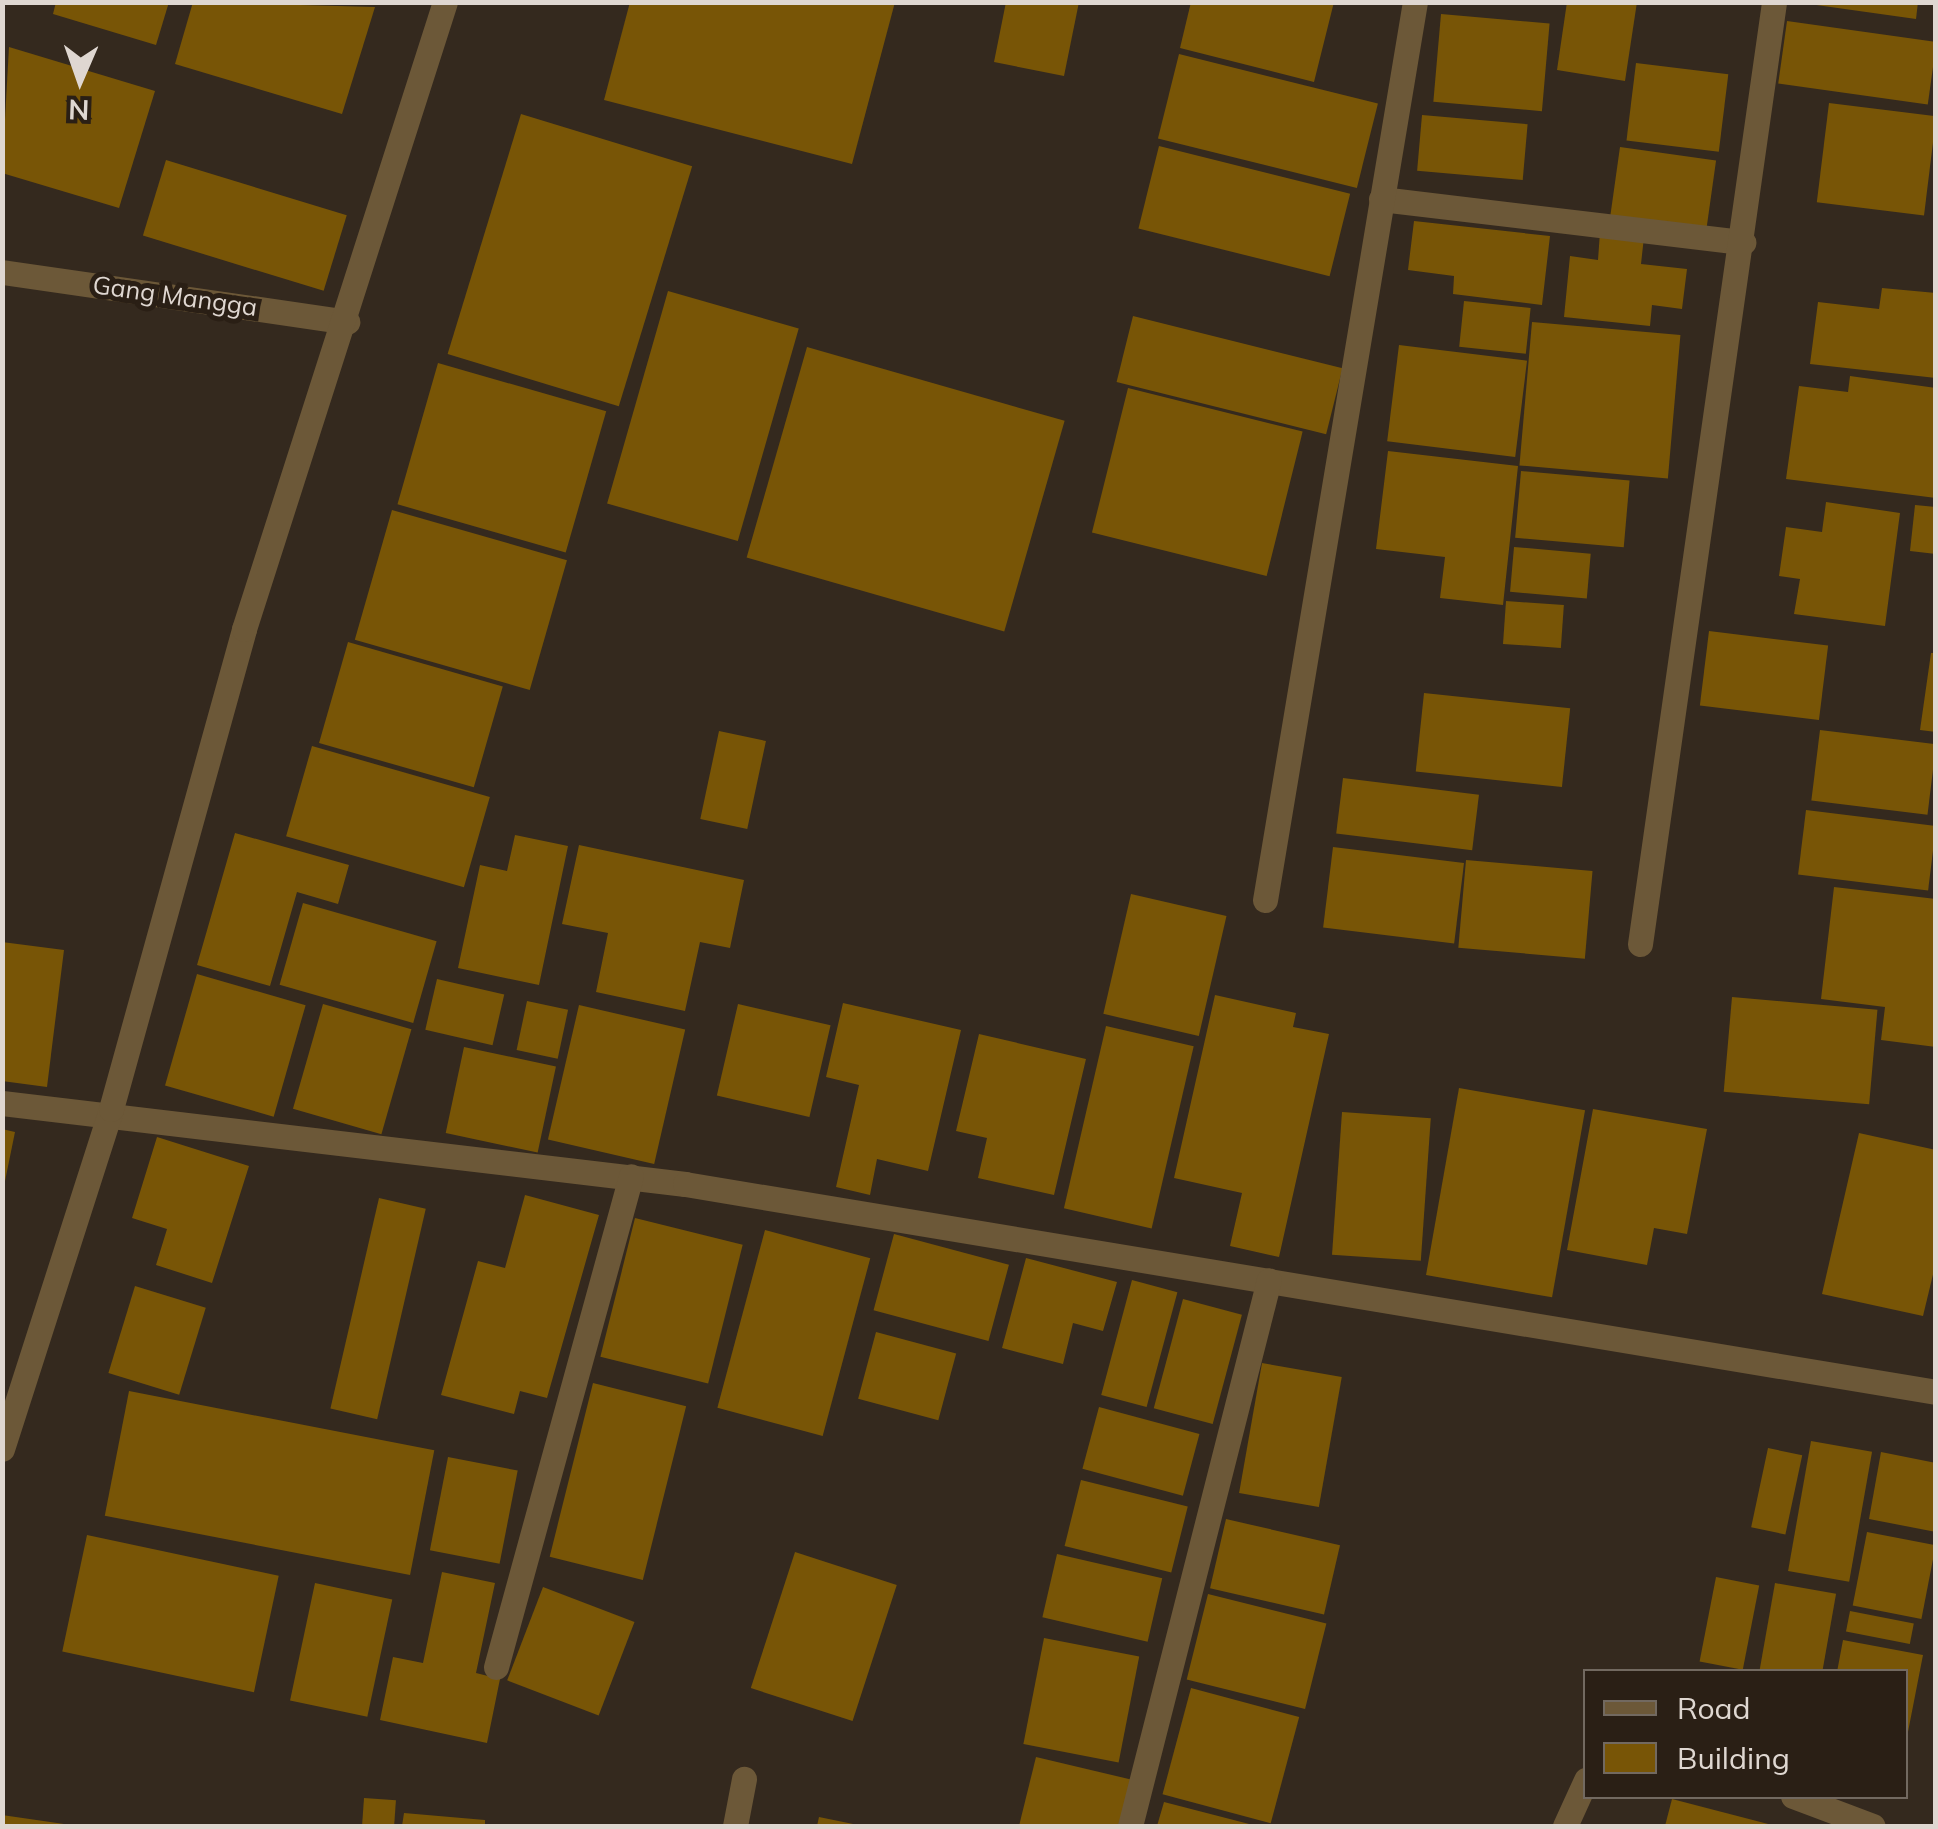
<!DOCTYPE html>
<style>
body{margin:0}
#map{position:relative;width:1938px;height:1829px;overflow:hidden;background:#34291e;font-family:Mulish,sans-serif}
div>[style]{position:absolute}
.building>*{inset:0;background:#785506;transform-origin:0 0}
.minor>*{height:25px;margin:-12.5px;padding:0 12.5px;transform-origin:12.5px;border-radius:12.5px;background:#6c5838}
.tertiary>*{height:25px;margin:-12.5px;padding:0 12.5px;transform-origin:12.5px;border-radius:12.5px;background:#6c5838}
span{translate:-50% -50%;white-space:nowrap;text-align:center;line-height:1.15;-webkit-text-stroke:10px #2a1f15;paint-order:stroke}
.street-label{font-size:25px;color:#dfd7d1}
.frame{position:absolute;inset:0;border:5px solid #dfd7d1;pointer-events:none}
.legend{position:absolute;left:1583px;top:1669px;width:325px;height:130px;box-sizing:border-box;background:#2a1f15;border:2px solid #726960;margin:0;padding:12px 18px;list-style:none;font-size:30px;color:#dfd7d1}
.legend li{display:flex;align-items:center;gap:20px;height:50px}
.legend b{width:50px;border:2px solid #726960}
.north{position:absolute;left:30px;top:30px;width:100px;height:100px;-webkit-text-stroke:8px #2a1f15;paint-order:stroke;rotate:182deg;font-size:28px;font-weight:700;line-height:40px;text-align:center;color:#dfd7d1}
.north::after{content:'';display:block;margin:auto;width:35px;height:45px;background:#dfd7d1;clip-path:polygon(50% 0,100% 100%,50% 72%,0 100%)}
</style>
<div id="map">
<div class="building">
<i style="clip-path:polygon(56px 2px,169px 2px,156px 45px,53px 14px)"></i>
<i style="clip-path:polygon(193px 2px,375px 7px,342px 114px,175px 64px)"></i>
<i style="clip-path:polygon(630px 2px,895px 2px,852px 164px,604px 100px)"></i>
<i style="clip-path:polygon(1006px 2px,1079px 2px,1064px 76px,994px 62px)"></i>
<i style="clip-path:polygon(1191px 2px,1334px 2px,1314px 82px,1180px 48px)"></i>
<i style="clip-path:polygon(1567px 2px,1637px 2px,1625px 81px,1557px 70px)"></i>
<i style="clip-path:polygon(1795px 2px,1918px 2px,1916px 19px)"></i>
<i style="left:1441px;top:14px;width:109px;height:88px;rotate:5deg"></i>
<i style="left:1787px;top:21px;width:151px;height:63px;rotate:8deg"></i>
<i style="clip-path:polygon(9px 47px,155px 91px,119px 208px,2px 173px)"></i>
<i style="left:1179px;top:54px;width:205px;height:87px;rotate:14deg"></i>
<i style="left:1636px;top:63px;width:93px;height:78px;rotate:7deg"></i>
<i style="left:1829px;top:103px;width:108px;height:100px;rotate:7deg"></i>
<i style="left:521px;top:114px;width:179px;height:251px;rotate:17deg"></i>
<i style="left:1422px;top:115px;width:106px;height:56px;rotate:5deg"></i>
<i style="left:1159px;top:146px;width:197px;height:85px;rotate:14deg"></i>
<i style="left:1620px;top:147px;width:97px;height:75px;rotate:8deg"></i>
<i style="left:166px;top:160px;width:189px;height:79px;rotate:17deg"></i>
<i style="clip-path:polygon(1414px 221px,1550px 236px,1542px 305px,1453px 294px,1454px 276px,1408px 270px)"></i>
<i style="clip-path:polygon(1600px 232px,1644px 237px,1641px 264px,1687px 269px,1682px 309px,1652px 305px,1650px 326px,1564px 317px,1570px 256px,1598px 260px)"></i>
<i style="clip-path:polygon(1882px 288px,1936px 293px,1936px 378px,1810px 364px,1818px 302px,1879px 309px)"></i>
<i style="left:668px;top:291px;width:136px;height:221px;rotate:16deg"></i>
<i style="left:1464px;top:301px;width:67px;height:46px;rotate:6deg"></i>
<i style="left:1133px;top:316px;width:216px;height:68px;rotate:14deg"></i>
<i style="left:1532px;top:322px;width:149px;height:144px;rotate:5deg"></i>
<i style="left:1399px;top:345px;width:129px;height:97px;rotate:7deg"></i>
<i style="left:807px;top:347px;width:268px;height:219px;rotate:16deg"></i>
<i style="left:438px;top:363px;width:175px;height:147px;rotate:16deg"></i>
<i style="clip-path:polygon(1850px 376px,1936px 388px,1936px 498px,1786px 479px,1799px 386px,1848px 392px)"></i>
<i style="left:1128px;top:388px;width:180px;height:149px;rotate:14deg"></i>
<i style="clip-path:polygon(1388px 451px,1518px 466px,1503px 605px,1440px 598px,1445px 557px,1376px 549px)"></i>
<i style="left:1521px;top:471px;width:109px;height:67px;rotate:5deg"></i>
<i style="clip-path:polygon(1826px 502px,1900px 513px,1885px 626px,1794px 614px,1800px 579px,1779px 576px,1786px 527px,1822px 532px)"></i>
<i style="clip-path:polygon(1915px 505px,1936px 507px,1936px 554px,1910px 551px)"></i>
<i style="left:392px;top:510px;width:182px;height:135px;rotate:16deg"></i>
<i style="left:1514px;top:547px;width:77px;height:45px;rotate:5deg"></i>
<i style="left:1506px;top:601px;width:58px;height:43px;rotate:4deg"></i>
<i style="left:1709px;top:631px;width:120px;height:75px;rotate:7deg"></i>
<i style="left:348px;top:642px;width:161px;height:105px;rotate:16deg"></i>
<i style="clip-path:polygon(1931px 653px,1936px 653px,1936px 732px,1920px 730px)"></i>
<i style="left:1424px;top:693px;width:147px;height:79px;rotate:6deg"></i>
<i style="left:1820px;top:730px;width:117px;height:71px;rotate:7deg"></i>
<i style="left:719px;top:731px;width:48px;height:90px;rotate:12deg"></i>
<i style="left:312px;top:746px;width:185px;height:94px;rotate:16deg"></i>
<i style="left:1343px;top:778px;width:137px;height:56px;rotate:7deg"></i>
<i style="left:1806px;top:810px;width:131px;height:65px;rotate:7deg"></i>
<i style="clip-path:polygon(235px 833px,349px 865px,338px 904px,297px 892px,270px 986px,197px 965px)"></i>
<i style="clip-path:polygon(515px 835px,568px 846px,539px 985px,458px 968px,480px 865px,507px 871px)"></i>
<i style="clip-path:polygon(579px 845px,744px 880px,730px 948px,700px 942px,685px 1011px,596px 992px,608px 933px,562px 924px)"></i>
<i style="left:1333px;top:847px;width:132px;height:81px;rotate:7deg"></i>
<i style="left:1466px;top:860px;width:127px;height:88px;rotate:5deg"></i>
<i style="clip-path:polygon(1834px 887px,1936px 899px,1936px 1047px,1881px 1040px,1885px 1007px,1821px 999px)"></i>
<i style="left:1131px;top:894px;width:98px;height:123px;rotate:13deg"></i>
<i style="left:303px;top:903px;width:139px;height:85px;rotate:16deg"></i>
<i style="clip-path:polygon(2px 942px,64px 950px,47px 1087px,2px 1081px)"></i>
<i style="left:197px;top:974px;width:113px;height:116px;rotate:16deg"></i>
<i style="left:437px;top:979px;width:69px;height:52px;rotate:13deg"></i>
<i style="clip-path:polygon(1215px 995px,1296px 1013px,1293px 1027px,1329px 1034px,1279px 1257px,1230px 1246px,1242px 1193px,1174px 1178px)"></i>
<i style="left:1732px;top:997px;width:146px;height:95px;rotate:5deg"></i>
<i style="left:527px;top:1001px;width:42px;height:50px;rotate:12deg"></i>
<i style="clip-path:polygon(843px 1003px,961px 1030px,928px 1171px,877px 1159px,870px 1195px,836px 1187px,859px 1085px,826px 1077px)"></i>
<i style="left:323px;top:1004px;width:92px;height:109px;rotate:16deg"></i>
<i style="left:738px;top:1004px;width:95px;height:94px;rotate:13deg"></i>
<i style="left:579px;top:1005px;width:109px;height:138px;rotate:13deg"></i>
<i style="left:1106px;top:1026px;width:90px;height:187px;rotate:13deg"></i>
<i style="clip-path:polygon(979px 1034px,1086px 1059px,1054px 1195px,978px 1178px,987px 1138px,956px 1131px)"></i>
<i style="left:464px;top:1047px;width:94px;height:88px;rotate:12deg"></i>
<i style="left:1459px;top:1088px;width:128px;height:190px;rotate:10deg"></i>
<i style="clip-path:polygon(1593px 1109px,1707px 1129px,1687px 1234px,1654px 1228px,1647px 1265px,1567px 1250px)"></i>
<i style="left:1342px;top:1112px;width:89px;height:143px;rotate:4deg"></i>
<i style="clip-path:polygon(2px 1129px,15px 1132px,4px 1186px,2px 1186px)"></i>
<i style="clip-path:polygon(1859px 1133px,1936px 1150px,1936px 1262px,1923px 1316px,1822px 1294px)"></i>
<i style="clip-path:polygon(157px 1137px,249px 1166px,212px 1283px,156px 1265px,167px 1229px,132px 1218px)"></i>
<i style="clip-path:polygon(525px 1195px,599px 1215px,547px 1398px,520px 1391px,514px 1414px,441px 1395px,478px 1261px,505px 1268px)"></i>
<i style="left:379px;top:1198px;width:48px;height:216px;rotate:13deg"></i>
<i style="left:635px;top:1218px;width:111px;height:143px;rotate:14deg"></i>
<i style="left:765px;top:1230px;width:109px;height:184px;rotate:15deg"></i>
<i style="left:894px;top:1234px;width:119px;height:79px;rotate:15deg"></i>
<i style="clip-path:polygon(1026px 1258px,1117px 1282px,1103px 1331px,1073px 1323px,1063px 1364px,1002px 1348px)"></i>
<i style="left:1132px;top:1280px;width:47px;height:119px;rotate:15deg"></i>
<i style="left:135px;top:1286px;width:74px;height:91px;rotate:17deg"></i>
<i style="left:1183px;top:1299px;width:61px;height:113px;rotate:15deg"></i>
<i style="left:876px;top:1332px;width:83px;height:69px;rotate:15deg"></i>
<i style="left:1262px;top:1363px;width:81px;height:132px;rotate:10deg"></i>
<i style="left:593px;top:1383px;width:96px;height:179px;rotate:14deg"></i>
<i style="left:129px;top:1391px;width:311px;height:127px;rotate:11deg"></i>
<i style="left:1099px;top:1407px;width:104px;height:64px;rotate:15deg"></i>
<i style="left:1811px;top:1441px;width:62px;height:132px;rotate:10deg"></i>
<i style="left:1768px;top:1448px;width:35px;height:81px;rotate:12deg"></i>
<i style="clip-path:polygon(1881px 1452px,1936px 1463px,1936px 1532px,1869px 1519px)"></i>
<i style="left:448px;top:1457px;width:71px;height:95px;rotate:11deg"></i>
<i style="left:1081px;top:1480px;width:110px;height:68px;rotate:14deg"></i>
<i style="left:1226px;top:1519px;width:117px;height:71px;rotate:13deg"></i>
<i style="left:1867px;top:1532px;width:70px;height:75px;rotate:11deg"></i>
<i style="left:87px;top:1535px;width:196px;height:119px;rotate:12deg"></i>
<i style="left:795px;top:1552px;width:107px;height:143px;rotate:18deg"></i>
<i style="left:1057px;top:1554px;width:108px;height:65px;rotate:13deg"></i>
<i style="clip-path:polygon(442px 1572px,495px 1583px,476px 1673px,500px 1679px,487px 1743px,380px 1720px,393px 1657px,423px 1663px)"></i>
<i style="left:1716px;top:1577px;width:44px;height:86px;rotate:11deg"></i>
<i style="left:315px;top:1583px;width:79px;height:120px;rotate:12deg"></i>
<i style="left:1775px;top:1583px;width:62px;height:91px;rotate:10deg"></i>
<i style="left:543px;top:1587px;width:98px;height:100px;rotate:21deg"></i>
<i style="left:1208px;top:1594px;width:122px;height:88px;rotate:14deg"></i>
<i style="left:1850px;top:1611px;width:65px;height:21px;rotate:11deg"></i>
<i style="left:1044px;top:1638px;width:97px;height:108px;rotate:11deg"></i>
<i style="clip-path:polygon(1843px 1640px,1923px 1655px,1907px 1737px,1906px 1672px,1837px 1672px)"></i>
<i style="left:1191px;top:1688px;width:112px;height:110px;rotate:15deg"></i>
<i style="clip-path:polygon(1036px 1757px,1133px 1780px,1121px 1826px,1019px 1826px)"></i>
<i style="left:364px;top:1798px;width:32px;height:28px;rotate:4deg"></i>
<i style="clip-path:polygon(1672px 1799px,1772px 1825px,1772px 1826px,1665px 1826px)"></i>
<i style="clip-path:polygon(1164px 1802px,1253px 1825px,1252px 1826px,1157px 1826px)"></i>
<i style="clip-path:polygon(404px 1813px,485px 1820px,485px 1826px,402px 1826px)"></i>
<i style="clip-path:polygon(2px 1815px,64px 1824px,64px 1826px,2px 1826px)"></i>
<i style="clip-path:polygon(819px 1817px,858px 1825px,858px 1826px,817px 1826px)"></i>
</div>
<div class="minor">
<i style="left:1381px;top:199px;width:365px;rotate:6.8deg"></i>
<i style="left:2px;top:272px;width:349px;rotate:8.2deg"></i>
<i style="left:1265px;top:900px;width:910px;rotate:-80.52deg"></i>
<i style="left:1640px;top:944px;width:951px;rotate:-81.9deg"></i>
<i style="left:2px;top:1103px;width:688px;rotate:6.76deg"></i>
<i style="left:685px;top:1184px;width:1268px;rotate:9.44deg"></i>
<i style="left:496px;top:1667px;width:509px;rotate:-74.63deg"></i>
<i style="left:1793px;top:1796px;width:85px;rotate:20.6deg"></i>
<i style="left:735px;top:1826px;width:48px;rotate:-79.2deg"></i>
<i style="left:1130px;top:1826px;width:563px;rotate:-75.72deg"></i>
<i style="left:1565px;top:1826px;width:51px;rotate:-65.5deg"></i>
</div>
<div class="tertiary">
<i style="left:2px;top:1449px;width:357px;rotate:-72.2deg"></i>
<i style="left:111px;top:1109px;width:498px;rotate:-74.5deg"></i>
<i style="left:244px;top:629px;width:658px;rotate:-72.23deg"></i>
</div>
<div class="street-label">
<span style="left:175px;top:296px;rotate:8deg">Gang Mangga</span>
</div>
<div class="frame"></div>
<ul class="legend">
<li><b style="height:12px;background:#6c5838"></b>Road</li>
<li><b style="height:28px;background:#785506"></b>Building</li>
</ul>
<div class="north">N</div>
</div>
